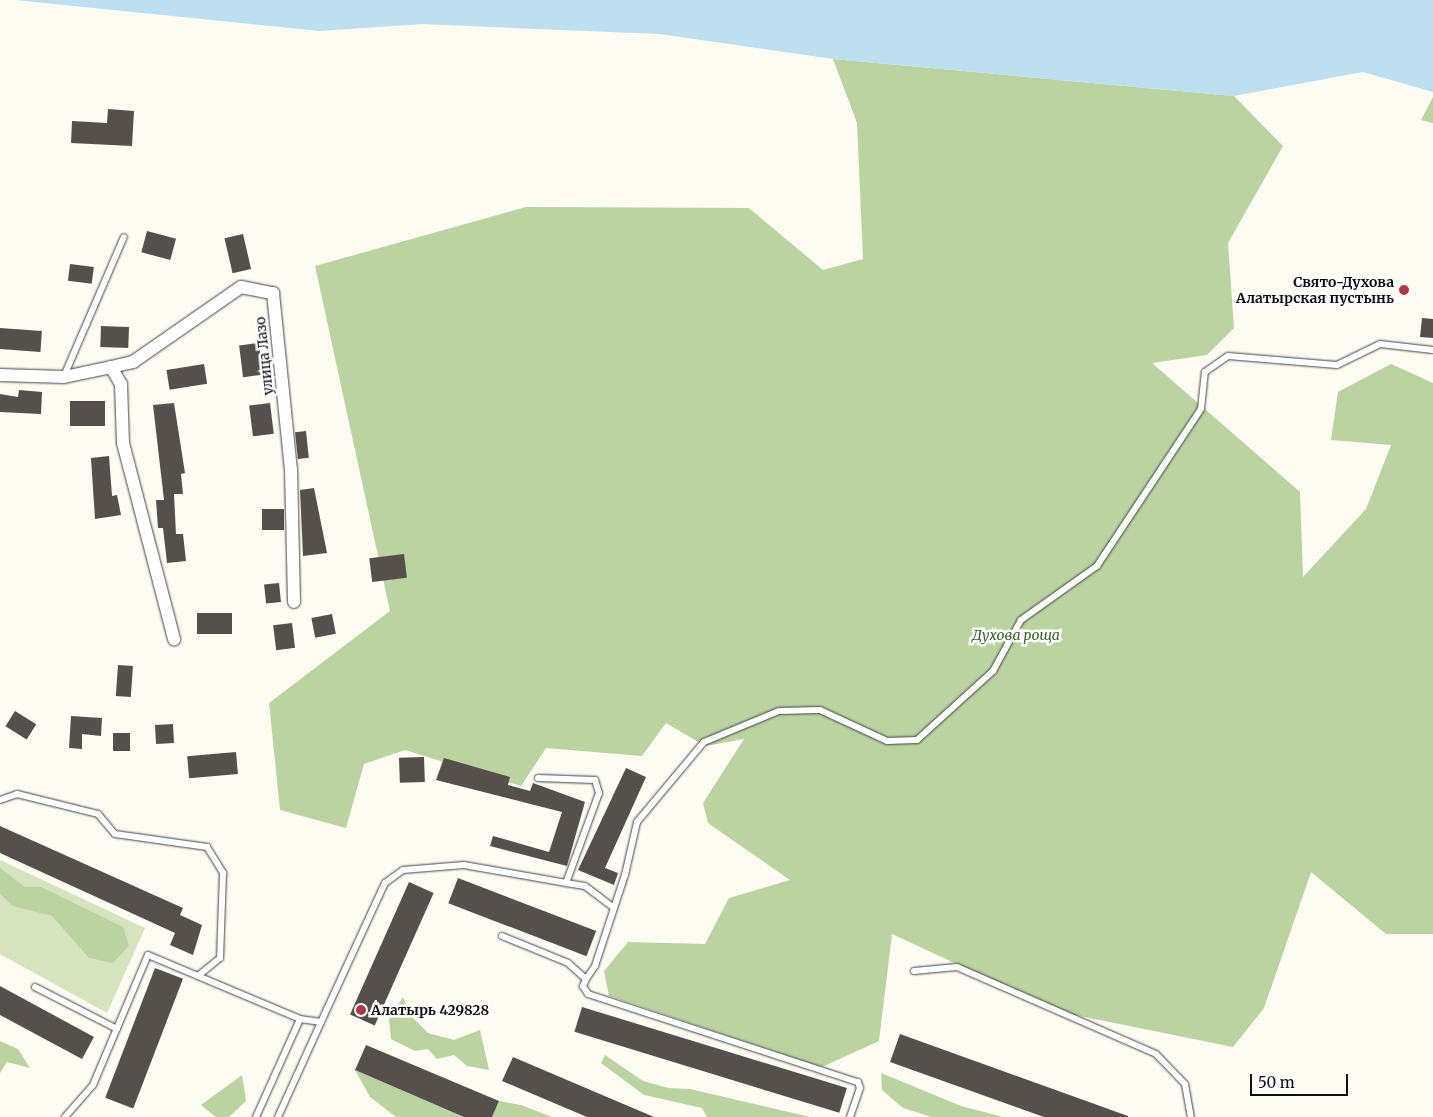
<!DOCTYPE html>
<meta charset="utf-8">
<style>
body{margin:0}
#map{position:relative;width:1433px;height:1117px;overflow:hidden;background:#fdfbf2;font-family:Merriweather,serif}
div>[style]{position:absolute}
.green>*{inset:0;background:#d5e4bf}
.forest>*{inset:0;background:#bad3a1}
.water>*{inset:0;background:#bddfef}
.building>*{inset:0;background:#56504d;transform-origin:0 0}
.roads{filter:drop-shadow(0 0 1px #424242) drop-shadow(0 0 1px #424242)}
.lane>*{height:6px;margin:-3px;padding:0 3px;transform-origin:3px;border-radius:3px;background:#fff}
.street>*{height:12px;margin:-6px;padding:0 6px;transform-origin:6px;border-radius:6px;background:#fff}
.dots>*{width:14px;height:14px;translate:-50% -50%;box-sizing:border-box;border:2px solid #fff;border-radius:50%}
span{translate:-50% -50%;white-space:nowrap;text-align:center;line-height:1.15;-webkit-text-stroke:5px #fff;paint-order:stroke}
.poi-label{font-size:14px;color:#0f0f0f;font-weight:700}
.right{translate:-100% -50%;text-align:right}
.left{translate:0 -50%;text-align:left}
.street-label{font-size:14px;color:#0f0f0f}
.park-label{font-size:14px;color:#365f27;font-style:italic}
.scale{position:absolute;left:1250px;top:1074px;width:98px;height:22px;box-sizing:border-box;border:2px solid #0f0f0f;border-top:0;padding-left:6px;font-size:15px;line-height:18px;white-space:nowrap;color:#0f0f0f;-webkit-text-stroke:4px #fff;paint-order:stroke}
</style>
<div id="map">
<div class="green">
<i style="clip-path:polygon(0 860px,145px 928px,107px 1013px,0 954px)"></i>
</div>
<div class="forest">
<i style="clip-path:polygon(833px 59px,1234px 96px,1283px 146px,1228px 243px,1234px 328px,1207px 355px,1152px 363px,1300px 492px,1303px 577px,1366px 509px,1391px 445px,1331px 440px,1338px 392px,1391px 364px,1433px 383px,1433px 934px,1386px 934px,1311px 872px,1264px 1008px,1233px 1047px,1060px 1012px,892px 934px,879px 1041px,822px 1067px,609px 996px,604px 971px,628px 942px,705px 944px,729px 898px,790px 880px,708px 823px,703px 803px,744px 739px,705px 746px,666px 723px,642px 756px,546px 748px,521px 786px,405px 750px,364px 764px,346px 828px,280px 810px,269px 703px,390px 611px,315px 266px,526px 207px,749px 208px,823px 270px,863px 259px,857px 123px)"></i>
<i style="clip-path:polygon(1433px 97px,1433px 123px,1421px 120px)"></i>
<i style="clip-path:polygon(0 868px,25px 887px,41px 887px,123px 927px,129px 946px,113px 963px,89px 958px,52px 916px,13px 906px,0 894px)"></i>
<i style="clip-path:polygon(403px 997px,411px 1016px,428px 1033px,454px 1040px,480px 1030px,489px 1070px,467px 1066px,454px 1055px,437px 1059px,428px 1049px,415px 1051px,391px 1039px,389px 1019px)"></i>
<i style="clip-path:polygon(0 1041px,18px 1049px,30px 1068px,7px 1062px,0 1073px)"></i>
<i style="clip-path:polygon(605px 1055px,643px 1081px,668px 1088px,690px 1089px,810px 1117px,707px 1117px,702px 1108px,644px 1095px,601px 1063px)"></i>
<i style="clip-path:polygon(355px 1070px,464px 1117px,396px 1117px,370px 1097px)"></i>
<i style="clip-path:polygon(881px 1073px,961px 1106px,1003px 1117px,932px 1117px,903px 1108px,882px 1090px)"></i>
<i style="clip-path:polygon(242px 1075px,246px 1101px,229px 1117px,216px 1117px,201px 1105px)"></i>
<i style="clip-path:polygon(499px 1101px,521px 1105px,552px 1117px,492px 1117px)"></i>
</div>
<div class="water">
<i style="clip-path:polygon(15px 0,1433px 0,1433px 92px,1363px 72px,1234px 96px,833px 59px,659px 34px,422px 24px,319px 31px)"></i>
</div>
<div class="building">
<i style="clip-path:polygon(108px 109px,134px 111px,132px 146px,71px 143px,72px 121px,107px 123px)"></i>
<i style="left:147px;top:231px;width:30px;height:22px;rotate:15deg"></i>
<i style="left:243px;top:234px;width:36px;height:19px;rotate:77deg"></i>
<i style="left:70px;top:264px;width:24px;height:17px;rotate:7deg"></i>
<i style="clip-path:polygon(1422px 318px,1433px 319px,1433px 338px,1420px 337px)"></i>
<i style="left:101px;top:326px;width:28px;height:21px;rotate:2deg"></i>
<i style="left:0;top:328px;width:42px;height:21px;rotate:4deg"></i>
<i style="left:259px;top:343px;width:32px;height:20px;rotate:83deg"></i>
<i style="left:204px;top:364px;width:20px;height:38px;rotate:81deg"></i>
<i style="clip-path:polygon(19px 390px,42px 392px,41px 414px,0 412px,0 394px,18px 397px)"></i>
<i style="left:70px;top:401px;width:35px;height:25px"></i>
<i style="clip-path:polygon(174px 403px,185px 473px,181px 474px,183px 494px,174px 494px,176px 534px,183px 534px,186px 561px,167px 563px,163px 528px,158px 528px,156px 500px,164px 500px,153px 405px)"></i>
<i style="left:270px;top:403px;width:31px;height:21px;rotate:83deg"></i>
<i style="left:306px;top:431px;width:27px;height:11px;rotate:84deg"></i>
<i style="clip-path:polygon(109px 456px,112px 496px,117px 495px,121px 515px,95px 519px,91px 458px)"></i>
<i style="clip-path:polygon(314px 488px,327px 553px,303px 556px,300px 490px)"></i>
<i style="left:284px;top:509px;width:21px;height:22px;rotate:90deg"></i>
<i style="left:404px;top:554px;width:24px;height:35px;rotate:83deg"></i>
<i style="left:279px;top:583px;width:19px;height:15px;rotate:84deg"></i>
<i style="left:197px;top:613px;width:35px;height:21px"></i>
<i style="left:332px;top:614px;width:20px;height:21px;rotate:79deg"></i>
<i style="left:292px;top:623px;width:25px;height:19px;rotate:83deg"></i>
<i style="left:118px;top:665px;width:15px;height:31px;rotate:4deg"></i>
<i style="left:15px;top:711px;width:25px;height:18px;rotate:32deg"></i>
<i style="clip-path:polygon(71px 716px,102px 718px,101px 736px,82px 734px,82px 749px,69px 748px)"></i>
<i style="left:173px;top:724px;width:19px;height:18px;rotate:87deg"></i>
<i style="left:130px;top:733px;width:18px;height:17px;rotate:90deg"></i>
<i style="left:236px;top:752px;width:22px;height:49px;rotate:85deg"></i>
<i style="left:424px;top:757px;width:25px;height:25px;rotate:88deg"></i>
<i style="clip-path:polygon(444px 758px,510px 777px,508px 785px,530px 791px,533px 783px,585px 802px,567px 866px,490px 846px,493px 836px,549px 852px,562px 812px,436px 780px)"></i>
<i style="clip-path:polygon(626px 768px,646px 777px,605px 868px,618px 873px,614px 885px,578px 870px)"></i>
<i style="clip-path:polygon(0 826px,183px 908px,180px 915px,202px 925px,193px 955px,170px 945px,175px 933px,0 853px)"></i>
<i style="left:458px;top:878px;width:148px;height:27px;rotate:21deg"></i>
<i style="left:409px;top:882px;width:27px;height:145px;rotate:24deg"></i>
<i style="left:155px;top:968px;width:30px;height:139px;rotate:21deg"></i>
<i style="clip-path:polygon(0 986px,94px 1037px,82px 1059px,0 1015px)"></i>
<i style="left:582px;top:1007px;width:277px;height:26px;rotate:17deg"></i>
<i style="clip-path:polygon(900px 1034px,1128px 1116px,1128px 1117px,1044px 1117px,890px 1062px)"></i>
<i style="clip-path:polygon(366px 1045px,499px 1101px,492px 1117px,464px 1117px,355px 1070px)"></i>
<i style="clip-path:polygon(513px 1057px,654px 1117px,587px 1117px,502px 1081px)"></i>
</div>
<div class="roads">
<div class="lane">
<i style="left:64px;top:376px;width:151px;rotate:-66.7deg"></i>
<i style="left:538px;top:778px;width:57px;rotate:2deg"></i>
<i style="left:595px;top:780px;width:14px;rotate:73deg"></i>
<i style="left:599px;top:793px;width:96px;rotate:110.1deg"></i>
<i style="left:0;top:800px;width:18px;rotate:-19deg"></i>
<i style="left:17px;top:794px;width:83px;rotate:13.9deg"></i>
<i style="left:98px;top:814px;width:26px;rotate:50deg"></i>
<i style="left:115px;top:834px;width:93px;rotate:8deg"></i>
<i style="left:207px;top:847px;width:31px;rotate:58deg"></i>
<i style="left:223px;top:873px;width:85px;rotate:92deg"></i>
<i style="left:220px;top:958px;width:28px;rotate:141deg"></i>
<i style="left:502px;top:936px;width:71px;rotate:22.2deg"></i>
<i style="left:568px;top:963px;width:24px;rotate:42deg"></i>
<i style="left:586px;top:979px;width:16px;rotate:-55deg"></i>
<i style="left:595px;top:966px;width:96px;rotate:-71.8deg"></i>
<i style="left:625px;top:875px;width:54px;rotate:-77.2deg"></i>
<i style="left:637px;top:822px;width:104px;rotate:-50.1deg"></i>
<i style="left:704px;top:742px;width:81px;rotate:-22.5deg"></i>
<i style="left:779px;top:711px;width:41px;rotate:-1.4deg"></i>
<i style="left:820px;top:710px;width:74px;rotate:24.8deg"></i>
<i style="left:887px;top:741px;width:30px;rotate:-2deg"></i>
<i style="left:917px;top:740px;width:103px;rotate:-42.2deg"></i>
<i style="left:993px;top:671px;width:58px;rotate:-61.2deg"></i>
<i style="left:1021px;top:620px;width:93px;rotate:-35.4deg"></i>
<i style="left:1097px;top:566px;width:188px;rotate:-56.5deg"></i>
<i style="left:1201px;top:409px;width:37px;rotate:-84deg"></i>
<i style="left:1205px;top:372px;width:28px;rotate:-35deg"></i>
<i style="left:1228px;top:356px;width:109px;rotate:4.7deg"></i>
<i style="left:1337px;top:365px;width:48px;rotate:-26deg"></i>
<i style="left:1380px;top:344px;width:53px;rotate:6.5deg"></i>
<i style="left:914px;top:971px;width:43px;rotate:-5.3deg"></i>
<i style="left:957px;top:967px;width:217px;rotate:23.6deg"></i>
<i style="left:1156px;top:1054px;width:42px;rotate:46deg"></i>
<i style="left:1185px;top:1084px;width:34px;rotate:80deg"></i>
<i style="left:586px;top:979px;width:8px;rotate:113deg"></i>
<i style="left:583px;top:986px;width:9px;rotate:58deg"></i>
<i style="left:588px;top:994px;width:284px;rotate:18.1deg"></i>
<i style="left:858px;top:1082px;width:6px;rotate:72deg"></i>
<i style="left:860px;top:1088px;width:31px;rotate:109deg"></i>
<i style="left:35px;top:987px;width:92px;rotate:27.1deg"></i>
<i style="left:65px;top:1117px;width:43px;rotate:-48.8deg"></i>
<i style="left:93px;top:1085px;width:141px;rotate:-67.1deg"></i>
<i style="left:148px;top:955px;width:165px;rotate:22.8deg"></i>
<i style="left:300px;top:1019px;width:21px;rotate:8deg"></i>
<i style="left:321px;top:1022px;width:153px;rotate:-65.3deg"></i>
<i style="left:385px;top:883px;width:22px;rotate:-36deg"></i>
<i style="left:403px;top:870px;width:61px;rotate:-4.7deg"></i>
<i style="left:464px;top:865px;width:104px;rotate:10deg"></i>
<i style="left:566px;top:883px;width:19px;rotate:9deg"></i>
<i style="left:585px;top:886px;width:35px;rotate:37deg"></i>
<i style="left:256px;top:1117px;width:107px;rotate:-65.8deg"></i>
<i style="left:278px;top:1117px;width:104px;rotate:-65.6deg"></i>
</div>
<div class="street">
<i style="left:111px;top:367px;width:23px;rotate:-13deg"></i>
<i style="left:133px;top:362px;width:131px;rotate:-34.8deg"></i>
<i style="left:241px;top:287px;width:33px;rotate:11deg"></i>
<i style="left:273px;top:293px;width:177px;rotate:84.2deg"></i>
<i style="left:291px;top:469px;width:133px;rotate:88.7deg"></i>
<i style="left:0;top:375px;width:64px;rotate:1.8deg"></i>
<i style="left:64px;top:377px;width:48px;rotate:-12deg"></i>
<i style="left:111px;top:367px;width:20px;rotate:60deg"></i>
<i style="left:121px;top:384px;width:59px;rotate:88.1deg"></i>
<i style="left:123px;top:443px;width:203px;rotate:75.4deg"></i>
</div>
</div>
<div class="dots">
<i style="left:1404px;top:290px;background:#ae3845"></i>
<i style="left:361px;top:1010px;background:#ae3845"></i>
</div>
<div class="poi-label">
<span class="right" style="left:1394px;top:290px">Свято-Духова<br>Алатырская пустынь</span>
<span class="left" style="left:371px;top:1010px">Алатырь 429828</span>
</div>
<div class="street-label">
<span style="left:264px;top:356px;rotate:-96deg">улица Лазо</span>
</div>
<div class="park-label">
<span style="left:1016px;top:635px">Духова роща</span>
</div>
<div class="scale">50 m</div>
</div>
